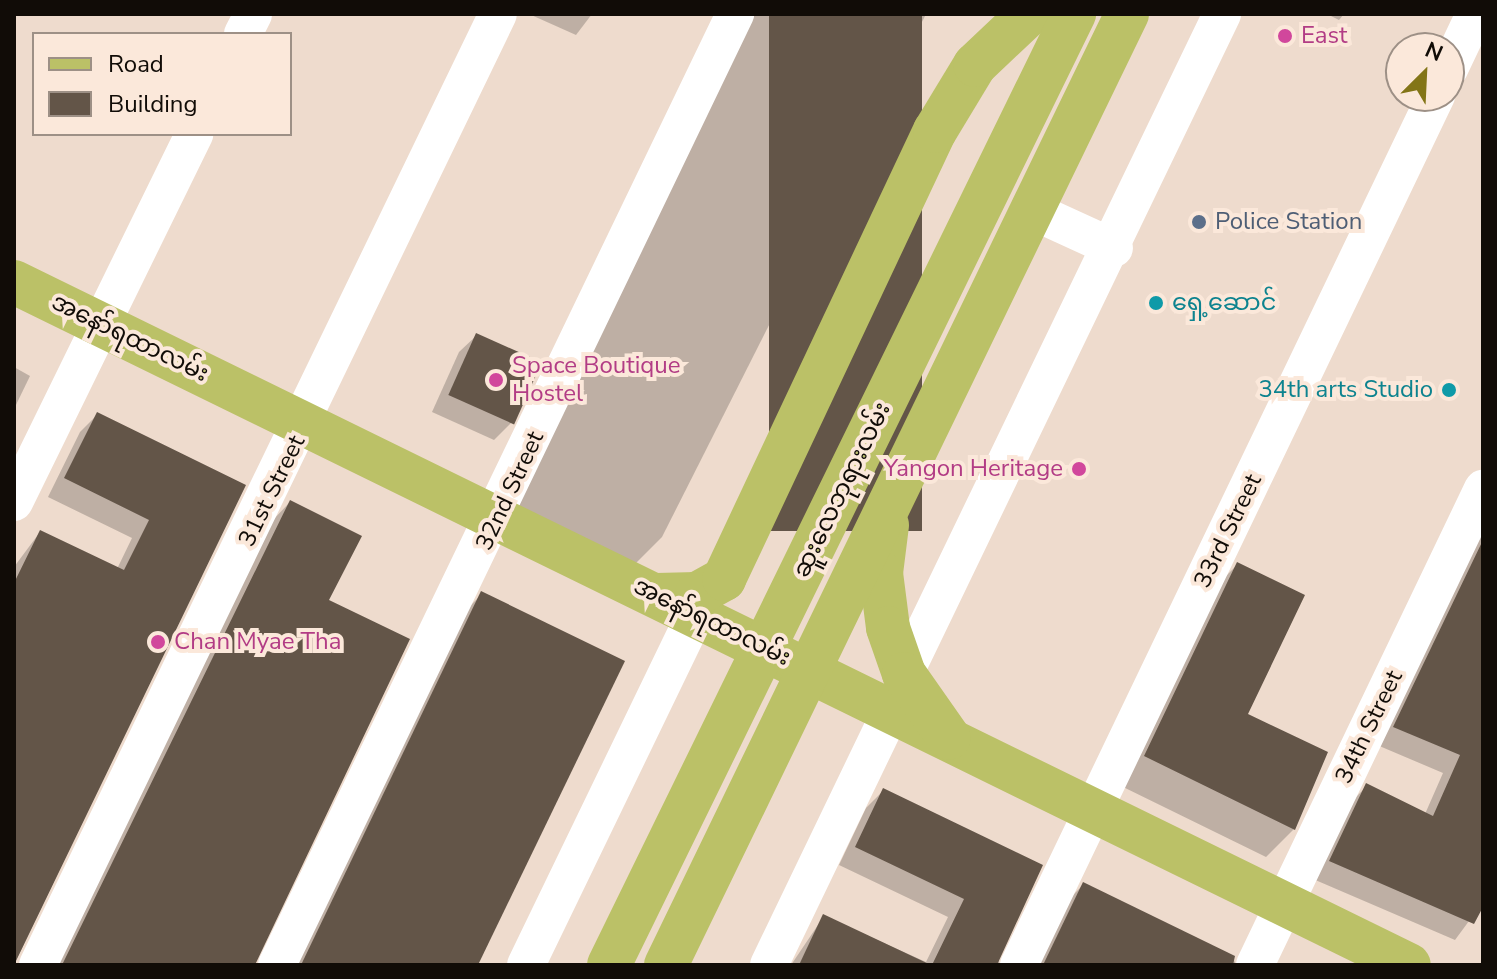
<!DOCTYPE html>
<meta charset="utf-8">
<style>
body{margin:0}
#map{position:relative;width:1497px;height:979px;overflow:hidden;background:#eedbcd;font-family:"Nunito Sans","Noto Sans Myanmar",sans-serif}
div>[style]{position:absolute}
.shadow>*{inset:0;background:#0003}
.building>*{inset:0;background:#635548;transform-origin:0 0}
.minor>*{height:38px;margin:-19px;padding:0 19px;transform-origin:19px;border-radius:19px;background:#fff}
.major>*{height:44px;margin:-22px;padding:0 22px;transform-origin:22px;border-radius:22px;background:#bbc167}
.dots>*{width:22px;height:22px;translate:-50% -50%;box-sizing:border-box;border:4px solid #fbe8da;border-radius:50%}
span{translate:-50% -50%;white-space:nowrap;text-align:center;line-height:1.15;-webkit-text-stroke:8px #fbe8da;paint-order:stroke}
.hotel-label{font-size:24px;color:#b23c85}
.left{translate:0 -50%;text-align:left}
.right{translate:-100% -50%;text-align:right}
.service-label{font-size:24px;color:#4e5e75}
.culture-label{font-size:24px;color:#0d838f}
.street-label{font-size:24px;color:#110c07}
.frame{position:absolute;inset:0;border:16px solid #110c07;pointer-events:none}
.legend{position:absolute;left:32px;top:32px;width:260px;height:104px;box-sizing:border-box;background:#fbe8da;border:2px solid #9d9086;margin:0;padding:10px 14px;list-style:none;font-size:24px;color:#110c07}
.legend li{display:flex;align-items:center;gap:16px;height:40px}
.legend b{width:40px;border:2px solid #9d9086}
.north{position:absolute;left:1385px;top:32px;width:80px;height:80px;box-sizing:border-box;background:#fbe8da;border:2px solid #9d9086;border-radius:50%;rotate:24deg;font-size:22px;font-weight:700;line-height:32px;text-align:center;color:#110c07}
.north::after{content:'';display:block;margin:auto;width:28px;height:36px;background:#837517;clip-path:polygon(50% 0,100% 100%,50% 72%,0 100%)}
</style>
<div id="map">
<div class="shadow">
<i style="clip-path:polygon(529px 14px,592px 14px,576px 35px)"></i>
<i style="clip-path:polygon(755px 14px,926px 14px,662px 537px,622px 577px,502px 518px)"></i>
<i style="clip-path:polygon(1327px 14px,1344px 14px,1339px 20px)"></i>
<i style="clip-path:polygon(476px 336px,511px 423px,494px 440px,432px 412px,459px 352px)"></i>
<i style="clip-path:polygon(14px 367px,30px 376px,14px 409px)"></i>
<i style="clip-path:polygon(98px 414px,243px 486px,14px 965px,14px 567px,40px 532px,117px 569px,132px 538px,48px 497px,80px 432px)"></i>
<i style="clip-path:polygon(290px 502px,327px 601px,254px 965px,55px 965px,272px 521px)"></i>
<i style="clip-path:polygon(1483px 524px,1483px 902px,1455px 940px,1313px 879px,1349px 804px,1367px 786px,1425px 814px,1443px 773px,1377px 745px)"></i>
<i style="clip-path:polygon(1237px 565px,1246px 715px,1294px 829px,1266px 857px,1117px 784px,1209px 593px)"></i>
<i style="clip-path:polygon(482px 594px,477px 965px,294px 965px,464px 612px)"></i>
<i style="clip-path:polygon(883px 791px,1040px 866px,997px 956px,1000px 965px,791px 965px,824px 916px,926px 962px,948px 917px,839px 865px,866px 808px)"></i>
<i style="clip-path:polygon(1084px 884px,1233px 958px,1236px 965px,1036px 965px,1066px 902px)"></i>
</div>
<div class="building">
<i style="left:769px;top:14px;width:153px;height:517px"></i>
<i style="left:476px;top:333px;width:72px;height:68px;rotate:24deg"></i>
<i style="clip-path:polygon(97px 412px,246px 485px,14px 965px,14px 583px,40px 530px,124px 570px,149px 520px,64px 478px)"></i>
<i style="clip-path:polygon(290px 500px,362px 536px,329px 600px,410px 639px,255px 965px,62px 965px)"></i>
<i style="clip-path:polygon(1483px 540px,1483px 907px,1474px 924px,1329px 861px,1366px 783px,1433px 816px,1460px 755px,1393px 727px)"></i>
<i style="clip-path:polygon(1237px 562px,1305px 595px,1248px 714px,1328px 752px,1295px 830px,1144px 756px)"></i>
<i style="clip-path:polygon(481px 591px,625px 661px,478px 965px,301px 965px)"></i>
<i style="clip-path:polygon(883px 788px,1043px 865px,997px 965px,932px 965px,964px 899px,855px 847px)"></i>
<i style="clip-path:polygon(1083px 882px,1235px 956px,1233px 965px,1043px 965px)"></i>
<i style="clip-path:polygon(823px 914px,931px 965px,799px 965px)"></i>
</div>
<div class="minor">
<i style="left:243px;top:34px;width:22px;rotate:-63deg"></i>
<i style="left:1449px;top:69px;width:61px;rotate:-64.7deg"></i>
<i style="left:1033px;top:211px;width:89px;rotate:24.6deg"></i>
<i style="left:14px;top:502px;width:410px;rotate:-63.9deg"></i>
<i style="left:904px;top:674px;width:733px;rotate:-64.27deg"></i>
<i style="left:38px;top:965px;width:1056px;rotate:-64.19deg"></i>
<i style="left:277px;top:965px;width:1056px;rotate:-64.28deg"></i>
<i style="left:526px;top:965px;width:390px;rotate:-64.2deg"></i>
<i style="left:769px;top:965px;width:282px;rotate:-64.3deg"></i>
<i style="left:1019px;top:965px;width:964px;rotate:-64.37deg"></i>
<i style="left:1255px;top:965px;width:528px;rotate:-64.41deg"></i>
</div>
<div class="major">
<i style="left:14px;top:282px;width:1553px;rotate:26.09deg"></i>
<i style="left:887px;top:525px;width:48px;rotate:97.1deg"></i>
<i style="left:881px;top:573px;width:55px;rotate:82.7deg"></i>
<i style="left:888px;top:628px;width:49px;rotate:70.8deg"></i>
<i style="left:904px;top:674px;width:78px;rotate:54.9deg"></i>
<i style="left:657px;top:595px;width:40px;rotate:-1.4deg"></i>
<i style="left:697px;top:594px;width:31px;rotate:-29deg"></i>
<i style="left:724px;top:579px;width:495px;rotate:-64.8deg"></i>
<i style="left:935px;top:131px;width:77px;rotate:-58.8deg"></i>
<i style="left:975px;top:65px;width:74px;rotate:-43.4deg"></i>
<i style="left:609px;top:965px;width:1059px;rotate:-63.94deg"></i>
<i style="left:666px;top:965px;width:1057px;rotate:-64.14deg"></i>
</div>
<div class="dots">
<i style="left:1285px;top:36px;background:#d1479c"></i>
<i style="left:1199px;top:222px;background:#5c6f8a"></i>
<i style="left:1156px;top:303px;background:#0f9aa8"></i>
<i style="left:496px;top:380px;background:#d1479c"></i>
<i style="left:1449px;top:390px;background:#0f9aa8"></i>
<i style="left:1079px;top:469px;background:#d1479c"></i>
<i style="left:158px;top:642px;background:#d1479c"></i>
</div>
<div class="hotel-label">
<span class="left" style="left:1301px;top:36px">East</span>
<span class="left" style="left:512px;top:380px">Space Boutique<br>Hostel</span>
<span class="right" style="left:1063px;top:469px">Yangon Heritage</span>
<span class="left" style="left:174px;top:642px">Chan Myae Tha</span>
</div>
<div class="service-label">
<span class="left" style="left:1215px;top:222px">Police Station</span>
</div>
<div class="culture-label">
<span class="left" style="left:1172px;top:303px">ရှေ့ဆောင်</span>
<span class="right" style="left:1433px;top:390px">34th arts Studio</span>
</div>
<div class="street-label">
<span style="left:130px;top:338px;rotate:26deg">အနော်ရထာလမ်း</span>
<span style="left:842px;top:490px;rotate:-64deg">ဆူးလေဘုရားလမ်း</span>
<span style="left:272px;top:491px;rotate:-64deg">31st Street</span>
<span style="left:510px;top:491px;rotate:-65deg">32nd Street</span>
<span style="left:1228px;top:531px;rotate:-64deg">33rd Street</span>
<span style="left:712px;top:622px;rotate:26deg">အနော်ရထာလမ်း</span>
<span style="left:1369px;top:727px;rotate:-64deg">34th Street</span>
</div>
<div class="frame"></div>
<ul class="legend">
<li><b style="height:10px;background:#bbc167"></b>Road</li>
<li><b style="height:22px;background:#635548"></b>Building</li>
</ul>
<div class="north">N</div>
</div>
